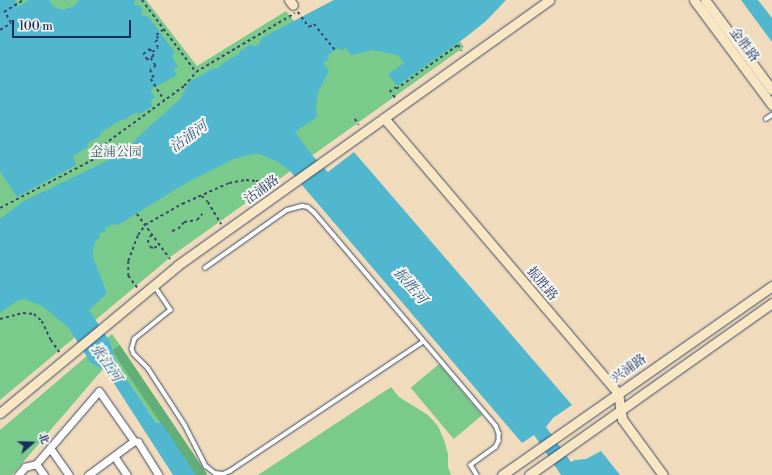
<!DOCTYPE html>
<meta charset="utf-8">
<style>
body{margin:0}
#map{position:relative;width:772px;height:475px;overflow:hidden;background:#f0dcbc;font-family:"Libre Bodoni","Noto Serif SC",serif}
div>[style]{position:absolute}
.green>*{inset:0;background:#79ca8b;transform-origin:0 0}
.forest>*{inset:0;background:#62ae77;transform-origin:0 0}
.water>*{inset:0;background:#50b7cf}
.path>*{height:1.5px;margin-top:-0.75px;transform-origin:0;background:repeating-linear-gradient(90deg,#3b496c 0 3px,transparent 0 6px)}
.roads{filter:drop-shadow(0 0 1px #3b496c) drop-shadow(0 0 1px #3b496c)}
.lane>*{height:3.5px;margin:-1.75px;padding:0 1.75px;transform-origin:1.75px;border-radius:1.75px;background:#fff}
.street>*{height:7px;margin:-3.5px;padding:0 3.5px;transform-origin:3.5px;border-radius:3.5px;background:#fff}
.secondary>*{height:9px;margin:-4.5px;padding:0 4.5px;transform-origin:4.5px;border-radius:4.5px;background:#f9e7c3}
span{translate:-50% -50%;white-space:nowrap;text-align:center;line-height:1.15;-webkit-text-stroke:4px #f6f6f2;paint-order:stroke}
.street-label{font-size:13px;color:#1b2f5e}
.park-label{font-size:13px;color:#375e6c}
.water-label{font-size:14px;color:#2b5880;font-style:italic}
.north{position:absolute;left:12px;top:423px;width:40px;height:40px;-webkit-text-stroke:3px #f6f6f2;paint-order:stroke;rotate:70deg;font-size:11px;font-weight:700;line-height:16px;text-align:center;color:#1b2f5e}
.north::after{content:'';display:block;margin:auto;width:14px;height:18px;background:#1b2f5e;clip-path:polygon(50% 0,100% 100%,50% 72%,0 100%)}
.scale{position:absolute;left:12px;top:20px;width:119px;height:18px;box-sizing:border-box;border:2px solid #1b2f5e;border-top:0;padding-left:5px;font-size:12px;line-height:14px;white-space:nowrap;color:#1b2f5e;-webkit-text-stroke:3px #f6f6f2;paint-order:stroke}
</style>
<div id="map">
<div class="green">
<i style="clip-path:polygon(0 0,146px 0,197px 66px,286px 11px,294px 21px,334px 0,432px 0,464px 47px,173px 255px,0 400px)"></i>
<i style="clip-path:polygon(112px 334px,120px 345px,113px 352px,161px 422px,156px 423px,116px 363px,111px 343px,107px 338px)"></i>
<i style="clip-path:polygon(88px 355px,91px 363px,103px 369px,12px 475px,0 475px,0 430px)"></i>
<i style="left:439px;top:364px;width:67px;height:37px;rotate:50deg"></i>
<i style="clip-path:polygon(391px 387px,399px 397px,428px 415px,438px 426px,444px 440px,448px 454px,448px 467px,451px 475px,258px 475px)"></i>
</div>
<div class="forest">
<i style="left:120px;top:345px;width:156px;height:10px;rotate:56deg"></i>
</div>
<div class="water">
<i style="clip-path:polygon(0 0,14px 0,18px 7px,29px 0,49px 0,53px 6px,63px 10px,74px 6px,79px 0,135px 0,134px 5px,140px 6px,143px 10px,141px 12px,142px 16px,148px 16px,175px 53px,172px 56px,178px 67px,173px 69px,177px 75px,150px 90px,155px 97px,150px 101px,153px 106px,138px 115px,137px 112px,122px 121px,121px 120px,100px 133px,101px 135px,87px 144px,88px 147px,73px 156px,76px 165px,17px 197px,0 171px)"></i>
<i style="clip-path:polygon(334px 0,506px 0,486px 21px,466px 37px,397px 86px,388px 74px,404px 63px,398px 55px,373px 50px,351px 55px,346px 48px,341px 51px,338px 48px,327px 56px,329px 59px,323px 63px,329px 71px,318px 92px,316px 105px,317px 117px,295px 132px,312px 155px,328px 172px,354px 152px,572px 405px,553px 418px,546px 427px,571px 462px,575px 460px,586px 459px,601px 451px,620px 475px,561px 475px,534px 435px,522px 443px,290px 171px,280px 163px,260px 154px,252px 154px,234px 159px,186px 183px,118px 225px,113px 224px,105px 228px,106px 231px,99px 234px,100px 237px,95px 242px,93px 248px,93px 257px,107px 293px,89px 310px,111px 343px,116px 363px,156px 423px,161px 422px,196px 475px,173px 475px,106px 371px,91px 363px,68px 327px,42px 306px,24px 299px,18px 300px,0 313px,0 219px,22px 202px,115px 157px,122px 151px,123px 153px,140px 135px,180px 99px,189px 82px,214px 68px,219px 68px,223px 63px,239px 54px,240px 51px,250px 45px,255px 46px,259px 44px,262px 38px)"></i>
<i style="clip-path:polygon(741px 0,758px 0,772px 18px,772px 42px)"></i>
</div>
<div class="path">
<i style="left:142px;top:0;width:90px;rotate:53.1deg"></i>
<i style="left:298px;top:12px;width:19px;rotate:54deg"></i>
<i style="left:309px;top:27px;width:6px;rotate:-31deg"></i>
<i style="left:314px;top:24px;width:33px;rotate:51deg"></i>
<i style="left:0;top:30px;width:13px;rotate:-32deg"></i>
<i style="left:11px;top:23px;width:13px;rotate:-122deg"></i>
<i style="left:4px;top:12px;width:22px;rotate:-32deg"></i>
<i style="left:150px;top:49px;width:8px;rotate:60deg"></i>
<i style="left:154px;top:56px;width:8px;rotate:150deg"></i>
<i style="left:147px;top:60px;width:7px;rotate:-124deg"></i>
<i style="left:143px;top:54px;width:9px;rotate:-36deg"></i>
<i style="left:152px;top:52px;width:7px;rotate:-34deg"></i>
<i style="left:158px;top:48px;width:7px;rotate:-117deg"></i>
<i style="left:155px;top:42px;width:4px;rotate:-45deg"></i>
<i style="left:158px;top:39px;width:4px;rotate:-117deg"></i>
<i style="left:156px;top:35px;width:10px;rotate:-37deg"></i>
<i style="left:151px;top:58px;width:9px;rotate:58deg"></i>
<i style="left:156px;top:66px;width:7px;rotate:146deg"></i>
<i style="left:150px;top:70px;width:7px;rotate:56deg"></i>
<i style="left:154px;top:76px;width:4px;rotate:135deg"></i>
<i style="left:151px;top:79px;width:25px;rotate:58deg"></i>
<i style="left:395px;top:87px;width:2px;rotate:63deg"></i>
<i style="left:396px;top:89px;width:76px;rotate:-35.4deg"></i>
<i style="left:458px;top:45px;width:7px;rotate:56deg"></i>
<i style="left:390px;top:90px;width:11px;rotate:56deg"></i>
<i style="left:355px;top:119px;width:7px;rotate:56deg"></i>
<i style="left:202px;top:196px;width:8px;rotate:45deg"></i>
<i style="left:208px;top:202px;width:26px;rotate:59deg"></i>
<i style="left:0;top:208px;width:113px;rotate:-27.5deg"></i>
<i style="left:100px;top:156px;width:8px;rotate:-97deg"></i>
<i style="left:99px;top:148px;width:105px;rotate:-36.1deg"></i>
<i style="left:184px;top:86px;width:18px;rotate:-49deg"></i>
<i style="left:196px;top:72px;width:115px;rotate:-30.8deg"></i>
<i style="left:137px;top:214px;width:56px;rotate:53.7deg"></i>
<i style="left:172px;top:231px;width:6px;rotate:-18deg"></i>
<i style="left:178px;top:229px;width:9px;rotate:-49deg"></i>
<i style="left:184px;top:222px;width:13px;rotate:-9deg"></i>
<i style="left:197px;top:220px;width:8px;rotate:-50deg"></i>
<i style="left:152px;top:235px;width:6px;rotate:129deg"></i>
<i style="left:148px;top:240px;width:7px;rotate:74deg"></i>
<i style="left:150px;top:247px;width:4px;rotate:14deg"></i>
<i style="left:154px;top:248px;width:6px;rotate:-31deg"></i>
<i style="left:137px;top:288px;width:15px;rotate:-127deg"></i>
<i style="left:128px;top:276px;width:15px;rotate:-90deg"></i>
<i style="left:128px;top:261px;width:28px;rotate:-69deg"></i>
<i style="left:138px;top:235px;width:12px;rotate:-55deg"></i>
<i style="left:145px;top:225px;width:43px;rotate:-29.6deg"></i>
<i style="left:182px;top:204px;width:51px;rotate:-24.1deg"></i>
<i style="left:229px;top:183px;width:17px;rotate:-10deg"></i>
<i style="left:246px;top:180px;width:10px;rotate:6deg"></i>
<i style="left:256px;top:181px;width:7px;rotate:8deg"></i>
<i style="left:263px;top:182px;width:11px;rotate:34deg"></i>
<i style="left:0;top:319px;width:24px;rotate:-15deg"></i>
<i style="left:23px;top:313px;width:11px;rotate:5deg"></i>
<i style="left:34px;top:314px;width:11px;rotate:41deg"></i>
<i style="left:42px;top:321px;width:21px;rotate:65deg"></i>
<i style="left:51px;top:340px;width:16px;rotate:55deg"></i>
</div>
<div class="roads">
<div class="lane">
<i style="left:766px;top:119px;width:7px;rotate:-34deg"></i>
<i style="left:205px;top:268px;width:100px;rotate:-35.3deg"></i>
<i style="left:287px;top:210px;width:16px;rotate:-15deg"></i>
<i style="left:302px;top:206px;width:6px;rotate:9deg"></i>
<i style="left:308px;top:207px;width:8px;rotate:40deg"></i>
<i style="left:314px;top:212px;width:281px;rotate:49.6deg"></i>
<i style="left:496px;top:426px;width:8px;rotate:67deg"></i>
<i style="left:499px;top:433px;width:8px;rotate:90deg"></i>
<i style="left:499px;top:441px;width:7px;rotate:117deg"></i>
<i style="left:496px;top:447px;width:31px;rotate:144deg"></i>
<i style="left:471px;top:465px;width:12px;rotate:59deg"></i>
<i style="left:154px;top:285px;width:30px;rotate:56deg"></i>
<i style="left:171px;top:310px;width:46px;rotate:141.1deg"></i>
<i style="left:135px;top:339px;width:10px;rotate:107deg"></i>
<i style="left:132px;top:349px;width:5px;rotate:68deg"></i>
<i style="left:134px;top:354px;width:20px;rotate:45deg"></i>
<i style="left:148px;top:368px;width:68px;rotate:57deg"></i>
<i style="left:185px;top:425px;width:46px;rotate:62.9deg"></i>
<i style="left:206px;top:466px;width:11px;rotate:38deg"></i>
<i style="left:215px;top:473px;width:8px;rotate:7deg"></i>
<i style="left:223px;top:474px;width:8px;rotate:-23deg"></i>
<i style="left:230px;top:471px;width:232px;rotate:-33.8deg"></i>
</div>
<div class="street">
<i style="left:50px;top:448px;width:33px;rotate:55deg"></i>
<i style="left:114px;top:456px;width:23px;rotate:56deg"></i>
<i style="left:36px;top:464px;width:14px;rotate:54deg"></i>
<i style="left:18px;top:475px;width:11px;rotate:-49deg"></i>
<i style="left:25px;top:467px;width:11px;rotate:-15deg"></i>
<i style="left:36px;top:464px;width:96px;rotate:-49.2deg"></i>
<i style="left:99px;top:391px;width:61px;rotate:55deg"></i>
<i style="left:134px;top:441px;width:4px;rotate:14deg"></i>
<i style="left:138px;top:442px;width:39px;rotate:58deg"></i>
<i style="left:88px;top:475px;width:57px;rotate:-36.5deg"></i>
</div>
<div class="secondary">
<i style="left:289px;top:0;width:6px;rotate:51deg"></i>
<i style="left:694px;top:0;width:131px;rotate:53.4deg"></i>
<i style="left:705px;top:0;width:112px;rotate:53.3deg"></i>
<i style="left:384px;top:118px;width:361px;rotate:49.6deg"></i>
<i style="left:618px;top:393px;width:26px;rotate:81deg"></i>
<i style="left:622px;top:419px;width:69px;rotate:53.8deg"></i>
<i style="left:0;top:413px;width:231px;rotate:-39.7deg"></i>
<i style="left:178px;top:265px;width:456px;rotate:-35.5deg"></i>
<i style="left:502px;top:475px;width:330px;rotate:-35deg"></i>
<i style="left:529px;top:475px;width:298px;rotate:-35.3deg"></i>
</div>
</div>
<div class="street-label">
<span style="left:744px;top:45px;rotate:53deg">金胜路</span>
<span style="left:262px;top:190px;rotate:-36deg">沽浦路</span>
<span style="left:542px;top:284px;rotate:50deg">振胜路</span>
<span style="left:629px;top:369px;rotate:-35deg">兴浦路</span>
</div>
<div class="park-label">
<span style="left:116px;top:152px">金浦公园</span>
</div>
<div class="water-label">
<span style="left:189px;top:137px;rotate:-36deg">沽浦河</span>
<span style="left:410px;top:286px;rotate:49deg">振胜河</span>
<span style="left:106px;top:363px;rotate:56deg">张江河</span>
</div>
<div class="north">北</div>
<div class="scale">100 m</div>
</div>
